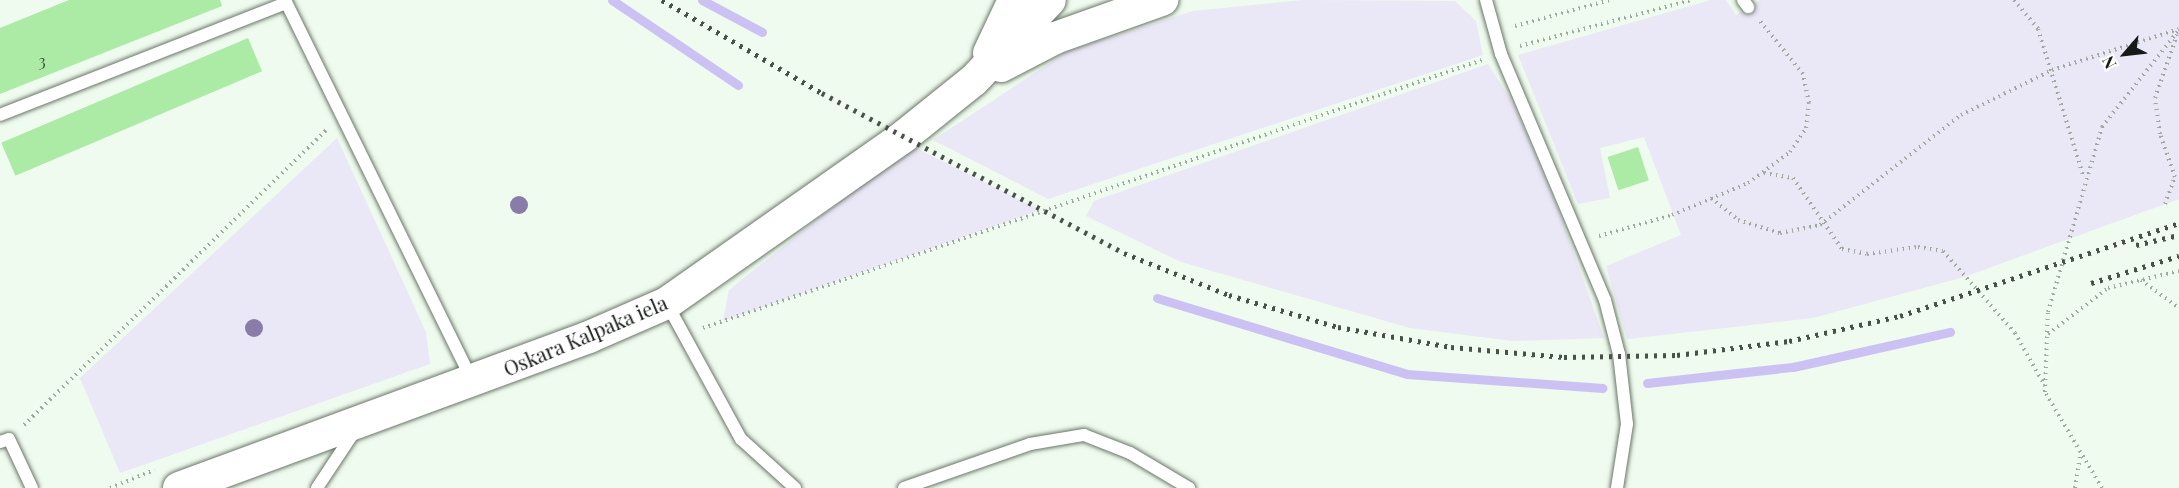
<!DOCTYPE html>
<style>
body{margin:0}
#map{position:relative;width:2179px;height:488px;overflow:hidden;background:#effbee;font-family:"Playfair Display",serif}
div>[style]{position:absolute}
.green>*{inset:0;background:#eae7f6}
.stream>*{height:9px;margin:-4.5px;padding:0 4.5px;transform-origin:4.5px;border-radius:4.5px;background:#cbc2f3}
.building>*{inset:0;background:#aceba5;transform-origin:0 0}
.path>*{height:4px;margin-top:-2px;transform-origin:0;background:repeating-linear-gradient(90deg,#a0a9a0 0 1.5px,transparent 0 6px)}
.roads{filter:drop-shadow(0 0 2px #6b766a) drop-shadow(0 0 2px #6b766a)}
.service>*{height:12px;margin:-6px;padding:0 6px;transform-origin:6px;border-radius:6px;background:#fff}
.tertiary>*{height:32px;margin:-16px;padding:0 16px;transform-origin:16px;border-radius:16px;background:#fff}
.rail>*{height:4.5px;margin-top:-2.25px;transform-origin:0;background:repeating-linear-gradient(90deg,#494f49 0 3px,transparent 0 9px)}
.trees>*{width:18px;height:18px;margin:-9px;border-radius:50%;background:#8a7ca9}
span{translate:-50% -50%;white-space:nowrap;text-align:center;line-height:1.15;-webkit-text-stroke:4.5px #fff;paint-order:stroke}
.number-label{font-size:16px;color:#3c4f3a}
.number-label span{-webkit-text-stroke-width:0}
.street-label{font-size:20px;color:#171b17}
.north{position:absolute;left:2095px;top:24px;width:60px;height:60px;-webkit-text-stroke:4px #fff;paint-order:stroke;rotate:242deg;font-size:16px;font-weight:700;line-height:24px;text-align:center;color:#171b17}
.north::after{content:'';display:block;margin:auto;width:21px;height:27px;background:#171b17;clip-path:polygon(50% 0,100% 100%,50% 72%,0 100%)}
</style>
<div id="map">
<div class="green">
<i style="clip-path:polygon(1303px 0,1455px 1px,1476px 21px,1483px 55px,1048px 199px,933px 140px,1068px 51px,1193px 11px)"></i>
<i style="clip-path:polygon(1711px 0,1726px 0,1736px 15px,1760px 0,2179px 0,2179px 199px,1964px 277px,1813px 318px,1627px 339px,1606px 266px,1681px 235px,1644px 137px,1600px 148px,1610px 198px,1578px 204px,1518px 55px)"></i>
<i style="clip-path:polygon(1488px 64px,1514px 105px,1558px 209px,1604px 338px,1513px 341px,1410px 328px,1181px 262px,1086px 216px,1094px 201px)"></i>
<i style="clip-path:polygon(337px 138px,426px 332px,430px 364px,120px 473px,80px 378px)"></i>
<i style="clip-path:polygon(910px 145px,1040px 210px,723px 321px,729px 290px)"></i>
</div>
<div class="stream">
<i style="left:612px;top:0;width:152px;rotate:34deg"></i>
<i style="left:702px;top:0;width:68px;rotate:28.1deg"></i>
<i style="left:1157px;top:298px;width:261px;rotate:16.9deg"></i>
<i style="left:1407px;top:374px;width:196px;rotate:4.1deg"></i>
<i style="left:1647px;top:383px;width:147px;rotate:-6.3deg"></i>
<i style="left:1793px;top:367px;width:161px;rotate:-12.6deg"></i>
</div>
<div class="building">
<i style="clip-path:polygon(69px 0,220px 0,222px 6px,0 94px,0 28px)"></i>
<i style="left:248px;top:38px;width:36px;height:268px;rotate:67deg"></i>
<i style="left:1638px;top:147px;width:35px;height:32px;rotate:72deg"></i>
</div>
<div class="path">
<i style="left:2014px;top:0;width:38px;rotate:50deg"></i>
<i style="left:2038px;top:29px;width:153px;rotate:72.9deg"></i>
<i style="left:1515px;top:26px;width:98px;rotate:-15.3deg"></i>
<i style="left:1520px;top:46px;width:178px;rotate:-15deg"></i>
<i style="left:1764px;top:173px;width:29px;rotate:10deg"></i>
<i style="left:1793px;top:178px;width:86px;rotate:55.4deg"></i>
<i style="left:1842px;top:249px;width:25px;rotate:11deg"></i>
<i style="left:1867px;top:254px;width:51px;rotate:-7.8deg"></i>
<i style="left:1918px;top:247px;width:25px;rotate:9deg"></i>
<i style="left:1943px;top:251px;width:109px;rotate:48.7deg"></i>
<i style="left:2015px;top:333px;width:61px;rotate:60.5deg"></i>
<i style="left:1711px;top:198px;width:35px;rotate:39deg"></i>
<i style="left:1738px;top:220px;width:44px;rotate:17.2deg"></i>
<i style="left:1780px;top:233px;width:41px;rotate:-11.3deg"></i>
<i style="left:1820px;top:225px;width:179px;rotate:-38deg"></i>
<i style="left:1961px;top:115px;width:102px;rotate:-26.3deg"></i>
<i style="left:2052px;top:70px;width:133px;rotate:-17.9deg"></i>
<i style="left:2165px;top:204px;width:29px;rotate:-70deg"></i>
<i style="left:2175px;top:177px;width:46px;rotate:-109.2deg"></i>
<i style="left:2160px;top:134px;width:36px;rotate:-98deg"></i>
<i style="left:2155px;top:98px;width:67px;rotate:-70.8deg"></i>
<i style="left:1599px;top:236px;width:76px;rotate:-16deg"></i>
<i style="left:1672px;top:215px;width:82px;rotate:-22.8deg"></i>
<i style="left:1748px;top:183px;width:52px;rotate:-36.4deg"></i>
<i style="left:1790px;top:152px;width:29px;rotate:-56deg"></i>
<i style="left:1806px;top:128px;width:25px;rotate:-83deg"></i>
<i style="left:1809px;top:103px;width:30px;rotate:-102deg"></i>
<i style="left:1803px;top:74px;width:68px;rotate:-129.1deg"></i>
<i style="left:2141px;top:280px;width:47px;rotate:36.4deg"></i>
<i style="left:703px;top:328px;width:824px;rotate:-18.98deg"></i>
<i style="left:2048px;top:334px;width:76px;rotate:-37.5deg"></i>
<i style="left:2108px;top:288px;width:73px;rotate:-13.5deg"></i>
<i style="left:24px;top:425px;width:422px;rotate:-44.3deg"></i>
<i style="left:110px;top:488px;width:48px;rotate:-22.2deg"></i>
<i style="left:2075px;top:488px;width:33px;rotate:-81deg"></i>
<i style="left:2102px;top:488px;width:112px;rotate:-120.7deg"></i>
<i style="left:2045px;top:392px;width:80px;rotate:-87.9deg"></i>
<i style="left:2048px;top:312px;width:193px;rotate:-73.7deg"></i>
<i style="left:2102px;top:127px;width:124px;rotate:-51.6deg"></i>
</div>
<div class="roads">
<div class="service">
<i style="left:285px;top:0;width:424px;rotate:63.8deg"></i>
<i style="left:1486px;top:0;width:56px;rotate:74.5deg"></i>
<i style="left:1501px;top:54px;width:267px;rotate:67.1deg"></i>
<i style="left:1605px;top:300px;width:56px;rotate:75.5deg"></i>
<i style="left:1619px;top:354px;width:70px;rotate:83.5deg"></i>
<i style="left:1627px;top:424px;width:65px;rotate:98.9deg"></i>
<i style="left:1743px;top:0;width:9px;rotate:54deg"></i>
<i style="left:0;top:115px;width:307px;rotate:-21.4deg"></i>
<i style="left:667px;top:304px;width:154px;rotate:61.3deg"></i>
<i style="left:741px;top:439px;width:73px;rotate:42.2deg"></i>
<i style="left:0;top:442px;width:9px;rotate:-18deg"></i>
<i style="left:9px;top:439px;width:54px;rotate:64.9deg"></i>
<i style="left:317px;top:488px;width:67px;rotate:-56.5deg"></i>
<i style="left:904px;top:488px;width:133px;rotate:-19.2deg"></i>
<i style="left:1030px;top:444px;width:55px;rotate:-9.5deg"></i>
<i style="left:1084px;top:435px;width:49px;rotate:21.4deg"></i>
<i style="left:1130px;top:453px;width:69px;rotate:30.7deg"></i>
</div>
<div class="tertiary">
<i style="left:989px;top:53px;width:59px;rotate:-64.7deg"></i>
<i style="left:1001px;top:66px;width:61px;rotate:-27.4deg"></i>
<i style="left:1055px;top:38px;width:114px;rotate:-19.6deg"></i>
<i style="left:179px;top:488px;width:437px;rotate:-20.2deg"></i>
<i style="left:589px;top:337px;width:85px;rotate:-23.6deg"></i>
<i style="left:667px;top:303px;width:289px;rotate:-35.1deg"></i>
<i style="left:903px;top:137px;width:91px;rotate:-38.8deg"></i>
<i style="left:974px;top:80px;width:110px;rotate:-46.5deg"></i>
</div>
</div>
<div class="rail">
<i style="left:662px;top:0;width:185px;rotate:30.2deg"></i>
<i style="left:822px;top:93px;width:342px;rotate:27.9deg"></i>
<i style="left:1124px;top:253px;width:113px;rotate:21.8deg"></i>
<i style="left:1229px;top:295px;width:114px;rotate:16.4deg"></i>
<i style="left:1338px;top:327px;width:115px;rotate:10deg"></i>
<i style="left:1451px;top:347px;width:113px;rotate:5.1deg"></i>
<i style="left:1564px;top:357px;width:113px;rotate:-1deg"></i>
<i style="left:1677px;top:355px;width:113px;rotate:-7.1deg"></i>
<i style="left:1789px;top:341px;width:114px;rotate:-12.7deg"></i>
<i style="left:1900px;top:316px;width:294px;rotate:-18.4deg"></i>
<i style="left:2136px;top:245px;width:44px;rotate:-13.1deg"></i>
<i style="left:2091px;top:283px;width:92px;rotate:-17.1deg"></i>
</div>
<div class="trees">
<i style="left:519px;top:205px"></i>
<i style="left:254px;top:328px"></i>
</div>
<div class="number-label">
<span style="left:42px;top:61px">3</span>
</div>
<div class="street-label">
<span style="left:585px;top:335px;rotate:-23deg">Oskara Kalpaka iela</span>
</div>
<div class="north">N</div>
</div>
